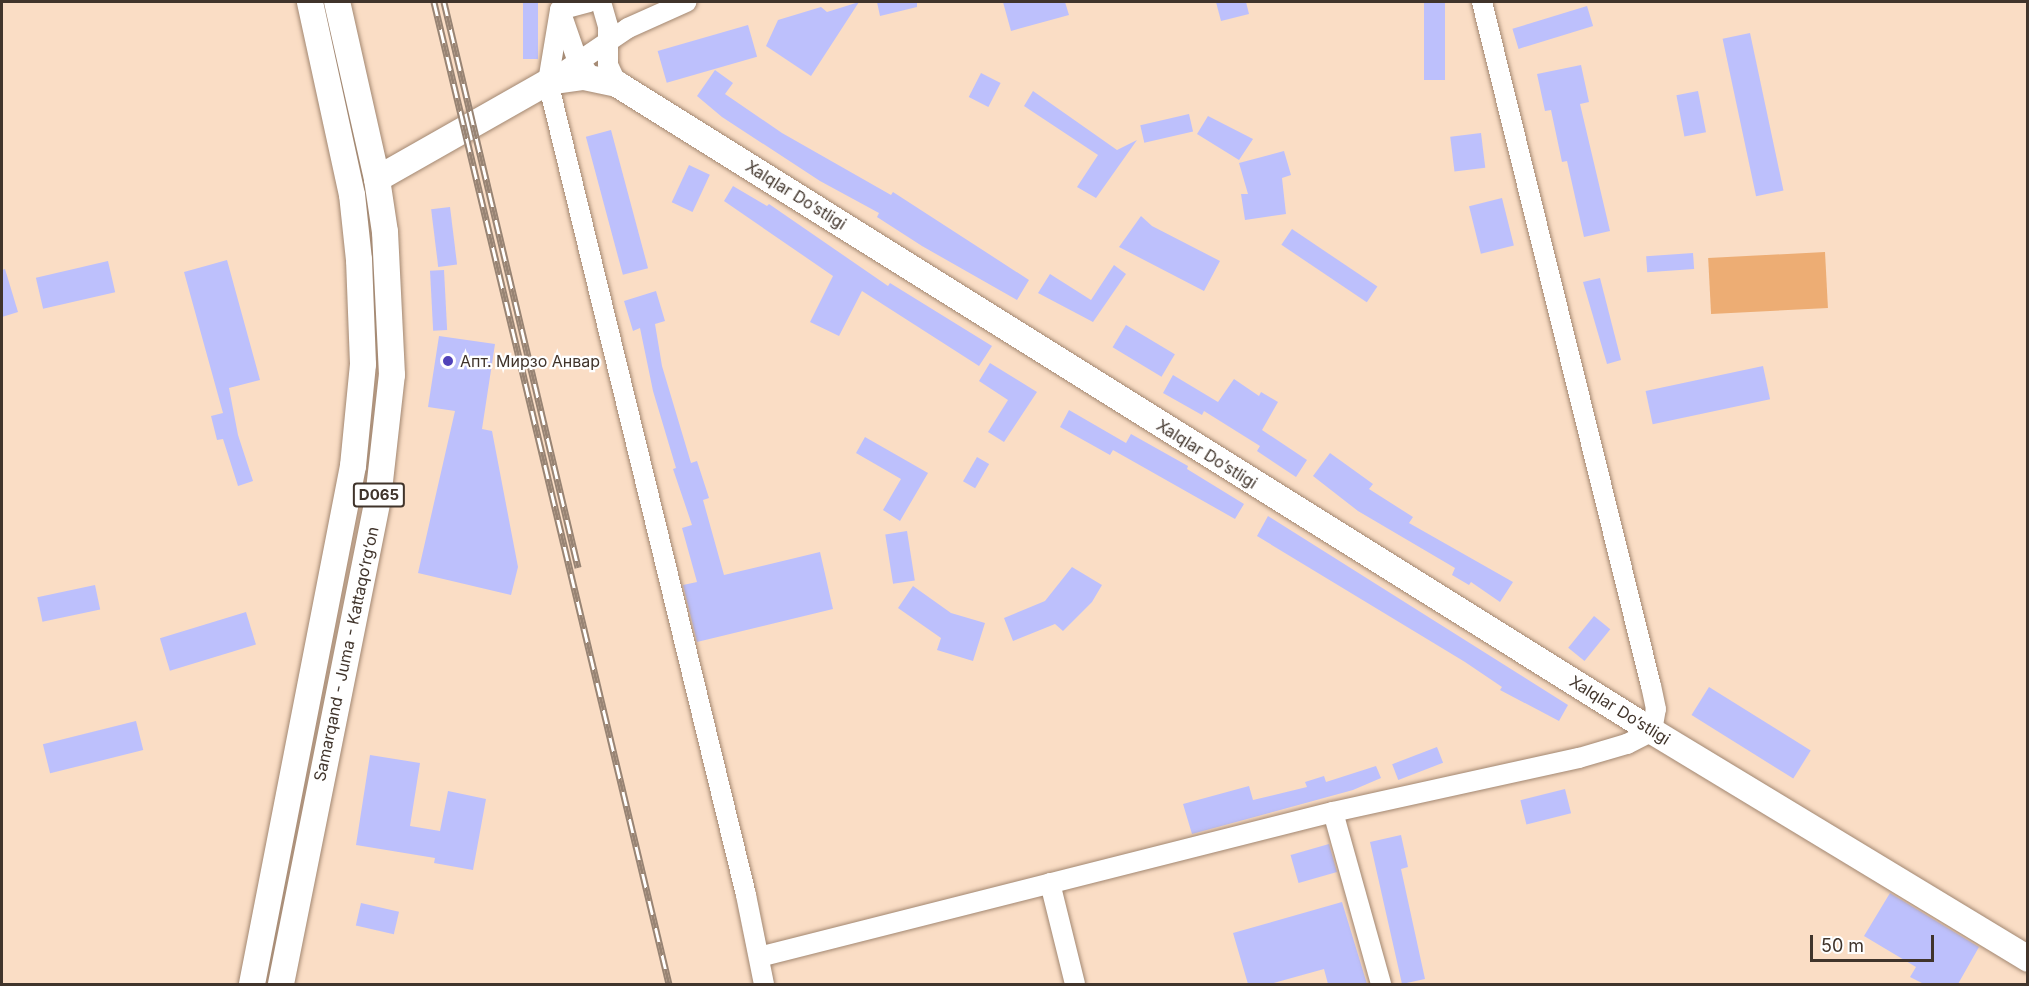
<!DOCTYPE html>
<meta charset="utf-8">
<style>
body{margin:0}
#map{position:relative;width:2029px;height:986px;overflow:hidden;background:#faddc5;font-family:Inter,sans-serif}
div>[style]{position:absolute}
.water>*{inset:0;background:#edad74;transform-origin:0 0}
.building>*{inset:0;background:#bdc0fc;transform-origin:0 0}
.roads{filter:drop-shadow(0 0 2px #a28771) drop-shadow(0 0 2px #a28771)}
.minor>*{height:20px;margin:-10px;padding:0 10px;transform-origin:10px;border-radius:10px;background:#fff}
.major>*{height:26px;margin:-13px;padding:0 13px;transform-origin:13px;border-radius:13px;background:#fff}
.rail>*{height:7px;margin-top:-3.5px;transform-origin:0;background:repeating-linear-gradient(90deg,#fff 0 14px,#988474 0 28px);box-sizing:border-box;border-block:2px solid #988474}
.dots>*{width:16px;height:16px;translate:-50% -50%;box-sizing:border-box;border:3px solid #fff;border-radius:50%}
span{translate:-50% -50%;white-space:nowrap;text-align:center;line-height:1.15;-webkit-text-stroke:4.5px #fff;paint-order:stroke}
.shield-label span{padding:2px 4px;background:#fff;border:2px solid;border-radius:4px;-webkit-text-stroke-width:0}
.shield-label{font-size:15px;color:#40342b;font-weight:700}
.street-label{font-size:16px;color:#40342b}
.poi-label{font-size:16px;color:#40342b}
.left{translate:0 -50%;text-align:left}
.frame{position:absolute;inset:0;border:3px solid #40342b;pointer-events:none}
.scale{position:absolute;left:1810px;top:935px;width:124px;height:27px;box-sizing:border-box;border:3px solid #40342b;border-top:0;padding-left:8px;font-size:18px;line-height:21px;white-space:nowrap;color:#40342b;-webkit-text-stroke:4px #fff;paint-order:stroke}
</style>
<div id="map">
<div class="water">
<i style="left:1825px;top:252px;width:56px;height:117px;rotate:87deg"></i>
</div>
<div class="building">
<i style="left:523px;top:2px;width:15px;height:57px"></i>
<i style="clip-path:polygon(859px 2px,811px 76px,766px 46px,778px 20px,821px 7px,827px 12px)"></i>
<i style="clip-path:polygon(877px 2px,917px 2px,917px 7px,880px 16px)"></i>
<i style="clip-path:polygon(1003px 2px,1065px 2px,1069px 15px,1011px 31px)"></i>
<i style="clip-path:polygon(1216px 2px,1246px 2px,1249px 14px,1221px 21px)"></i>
<i style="left:1424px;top:2px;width:21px;height:78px"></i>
<i style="left:1587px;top:6px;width:21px;height:78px;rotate:73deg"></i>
<i style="left:748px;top:25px;width:33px;height:94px;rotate:74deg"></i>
<i style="left:1750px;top:33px;width:161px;height:28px;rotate:78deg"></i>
<i style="clip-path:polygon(1581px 65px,1589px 102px,1580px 104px,1610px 231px,1584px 237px,1567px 161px,1562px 162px,1551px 110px,1545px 111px,1537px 74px)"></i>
<i style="clip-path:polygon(715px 70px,733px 83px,725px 94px,782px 133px,891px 195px,893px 192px,1029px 280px,1017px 300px,922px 246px,877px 217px,879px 213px,820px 181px,722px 117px,697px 96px)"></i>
<i style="left:981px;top:73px;width:22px;height:27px;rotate:27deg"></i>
<i style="clip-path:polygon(1033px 91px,1117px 150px,1137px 140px,1096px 198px,1077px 187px,1098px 155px,1024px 106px)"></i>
<i style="left:1698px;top:91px;width:42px;height:22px;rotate:79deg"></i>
<i style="left:1189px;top:114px;width:18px;height:50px;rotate:77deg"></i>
<i style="clip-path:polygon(1208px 116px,1253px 139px,1239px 160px,1197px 134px)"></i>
<i style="left:611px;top:130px;width:143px;height:26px;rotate:75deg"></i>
<i style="left:1481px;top:133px;width:35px;height:31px;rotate:83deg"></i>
<i style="clip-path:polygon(1284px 151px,1291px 175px,1282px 178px,1286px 214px,1245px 220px,1241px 194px,1248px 194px,1239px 163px)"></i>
<i style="left:689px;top:165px;width:23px;height:41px;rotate:25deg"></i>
<i style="clip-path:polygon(733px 186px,767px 206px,769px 204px,888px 286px,890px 283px,992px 346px,979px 366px,862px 291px,839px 336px,810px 322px,833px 276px,724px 201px)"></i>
<i style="left:1502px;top:198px;width:49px;height:34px;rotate:76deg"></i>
<i style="left:450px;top:207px;width:58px;height:19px;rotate:83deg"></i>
<i style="clip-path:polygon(1141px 216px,1152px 226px,1220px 261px,1204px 291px,1119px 247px)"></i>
<i style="left:1292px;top:229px;width:103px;height:19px;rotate:34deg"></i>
<i style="left:1693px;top:253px;width:16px;height:47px;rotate:86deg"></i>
<i style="clip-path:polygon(227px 260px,260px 380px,229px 388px,238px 435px,253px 481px,238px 486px,223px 439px,217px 440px,211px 416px,223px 413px,184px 272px)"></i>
<i style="left:108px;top:261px;width:32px;height:74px;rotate:77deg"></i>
<i style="clip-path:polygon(1114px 265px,1126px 274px,1093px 322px,1038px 293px,1050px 274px,1091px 300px)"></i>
<i style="clip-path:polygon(5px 269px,18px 312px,2px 317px,2px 270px)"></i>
<i style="left:444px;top:270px;width:60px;height:14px;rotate:87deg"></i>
<i style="clip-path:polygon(1600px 278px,1621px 360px,1607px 364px,1583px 282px)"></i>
<i style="clip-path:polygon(656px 291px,665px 321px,655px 324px,662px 366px,691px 463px,697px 461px,709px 498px,703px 500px,724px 575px,820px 552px,833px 609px,697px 642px,683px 585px,697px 582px,682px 528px,692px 525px,673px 469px,676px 468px,653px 391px,640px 328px,633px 331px,624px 301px)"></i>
<i style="left:1126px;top:325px;width:57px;height:26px;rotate:31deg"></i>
<i style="clip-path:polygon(439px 336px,495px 344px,482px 429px,492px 431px,518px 567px,511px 595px,418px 573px,455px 411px,428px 407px)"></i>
<i style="clip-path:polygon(990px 363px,1037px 392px,1004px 442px,988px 432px,1008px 400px,979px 381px)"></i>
<i style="left:1763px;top:366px;width:34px;height:120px;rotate:78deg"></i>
<i style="clip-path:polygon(1173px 375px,1218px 402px,1234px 379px,1259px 396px,1261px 392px,1278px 402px,1262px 430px,1307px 460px,1296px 477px,1257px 451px,1260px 446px,1204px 411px,1202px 415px,1163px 393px)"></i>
<i style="clip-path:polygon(1069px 410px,1126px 443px,1131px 434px,1188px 466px,1187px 469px,1244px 504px,1235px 519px,1113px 450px,1110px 455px,1060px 427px)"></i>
<i style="clip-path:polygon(865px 437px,928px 473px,900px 521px,883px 510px,901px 479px,856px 453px)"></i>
<i style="clip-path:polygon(1330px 453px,1373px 484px,1369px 489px,1413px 517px,1409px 523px,1513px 582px,1500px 602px,1471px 582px,1469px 585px,1452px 575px,1455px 568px,1358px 511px,1313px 476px)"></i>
<i style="left:977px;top:457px;width:14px;height:28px;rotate:30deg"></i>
<i style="clip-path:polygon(1268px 516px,1568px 705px,1559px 721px,1500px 690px,1502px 687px,1465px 662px,1257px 536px)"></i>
<i style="left:907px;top:531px;width:50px;height:22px;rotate:81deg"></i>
<i style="clip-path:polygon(1072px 567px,1102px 585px,1092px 602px,1063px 631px,1055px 624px,1013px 641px,1004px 618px,1045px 601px)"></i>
<i style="left:95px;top:585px;width:25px;height:59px;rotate:78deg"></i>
<i style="clip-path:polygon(913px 586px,951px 613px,985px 623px,973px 661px,937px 650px,941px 638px,898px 608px)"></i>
<i style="left:246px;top:612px;width:34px;height:90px;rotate:73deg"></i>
<i style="left:1594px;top:616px;width:21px;height:41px;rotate:39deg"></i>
<i style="left:1709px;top:687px;width:120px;height:33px;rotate:32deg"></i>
<i style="left:136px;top:721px;width:30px;height:96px;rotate:76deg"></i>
<i style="left:1437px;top:747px;width:17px;height:48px;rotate:69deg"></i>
<i style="clip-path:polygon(370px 755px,420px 763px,410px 826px,440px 831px,448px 791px,486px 799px,473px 870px,434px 863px,435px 858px,356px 845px)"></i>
<i style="clip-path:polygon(1376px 766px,1381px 778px,1353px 790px,1192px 834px,1183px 804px,1249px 786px,1253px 800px,1307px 787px,1305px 782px,1324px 776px,1326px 782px)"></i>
<i style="left:1565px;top:789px;width:25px;height:46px;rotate:76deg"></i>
<i style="clip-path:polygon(1401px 835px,1408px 867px,1401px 869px,1425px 979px,1402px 984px,1370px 842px)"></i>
<i style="left:1329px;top:844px;width:29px;height:40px;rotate:74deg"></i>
<i style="clip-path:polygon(1890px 893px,1979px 947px,1958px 984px,1924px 984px,1910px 977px,1916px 967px,1864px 936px)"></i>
<i style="clip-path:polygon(1342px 902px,1367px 984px,1328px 984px,1324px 969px,1270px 984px,1248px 984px,1233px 933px)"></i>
<i style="left:361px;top:903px;width:39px;height:23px;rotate:13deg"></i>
</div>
<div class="roads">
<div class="minor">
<i style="left:589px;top:2px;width:30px;rotate:165deg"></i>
<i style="left:560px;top:10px;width:73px;rotate:99.5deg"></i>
<i style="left:548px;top:82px;width:837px;rotate:76.31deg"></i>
<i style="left:746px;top:895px;width:91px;rotate:78.6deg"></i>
<i style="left:601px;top:2px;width:25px;rotate:74deg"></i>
<i style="left:608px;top:26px;width:39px;rotate:90deg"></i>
<i style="left:608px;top:65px;width:21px;rotate:65deg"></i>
<i style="left:561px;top:13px;width:52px;rotate:70.9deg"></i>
<i style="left:578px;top:62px;width:11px;rotate:45deg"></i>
<i style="left:550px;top:81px;width:94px;rotate:-34.2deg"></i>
<i style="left:628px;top:28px;width:64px;rotate:-24.1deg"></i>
<i style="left:1333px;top:812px;width:179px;rotate:74.4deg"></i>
<i style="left:1050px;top:883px;width:104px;rotate:76.1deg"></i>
<i style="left:759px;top:957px;width:592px;rotate:-14.18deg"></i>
<i style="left:1333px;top:812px;width:252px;rotate:-12.4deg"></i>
<i style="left:1579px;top:758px;width:50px;rotate:-16.3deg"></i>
<i style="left:1627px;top:744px;width:28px;rotate:-27deg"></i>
<i style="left:1652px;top:731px;width:22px;rotate:-80deg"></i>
<i style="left:1656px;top:709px;width:24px;rotate:-102deg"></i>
<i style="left:1651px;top:686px;width:705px;rotate:-103.88deg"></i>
</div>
<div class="major">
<i style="left:377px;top:179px;width:197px;rotate:-29.6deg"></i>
<i style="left:548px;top:82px;width:36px;rotate:-8deg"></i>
<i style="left:584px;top:77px;width:34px;rotate:12deg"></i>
<i style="left:617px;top:84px;width:1221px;rotate:32.01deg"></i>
<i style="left:1652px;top:731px;width:440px;rotate:31.2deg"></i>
<i style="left:252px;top:984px;width:528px;rotate:-78.97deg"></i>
<i style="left:353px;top:466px;width:102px;rotate:-84.4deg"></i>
<i style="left:363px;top:364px;width:104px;rotate:-92.2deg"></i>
<i style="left:359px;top:260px;width:65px;rotate:-96.1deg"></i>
<i style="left:352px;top:195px;width:198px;rotate:-102.3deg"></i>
<i style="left:281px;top:984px;width:495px;rotate:-78.7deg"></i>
<i style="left:378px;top:499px;width:125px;rotate:-83.6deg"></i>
<i style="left:392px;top:375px;width:143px;rotate:-92.8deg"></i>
<i style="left:385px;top:232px;width:54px;rotate:-98.6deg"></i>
<i style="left:377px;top:179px;width:181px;rotate:-102.7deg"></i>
</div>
</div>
<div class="rail">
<i style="left:434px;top:2px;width:1010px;rotate:76.54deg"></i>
<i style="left:444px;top:2px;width:581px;rotate:76.66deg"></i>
</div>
<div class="dots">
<i style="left:448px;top:361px;background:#5143ba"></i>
</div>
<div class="shield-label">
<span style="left:379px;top:495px">D065</span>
</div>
<div class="street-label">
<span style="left:796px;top:195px;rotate:32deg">Xalqlar Do’stligi</span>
<span style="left:1207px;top:454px;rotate:32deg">Xalqlar Do’stligi</span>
<span style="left:346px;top:654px;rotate:-78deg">Samarqand - Juma - Kattaqo‘rg‘on</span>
<span style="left:1620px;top:710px;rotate:32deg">Xalqlar Do’stligi</span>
</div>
<div class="poi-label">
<span class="left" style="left:460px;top:361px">Апт. Мирзо Анвар</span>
</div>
<div class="frame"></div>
<div class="scale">50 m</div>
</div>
